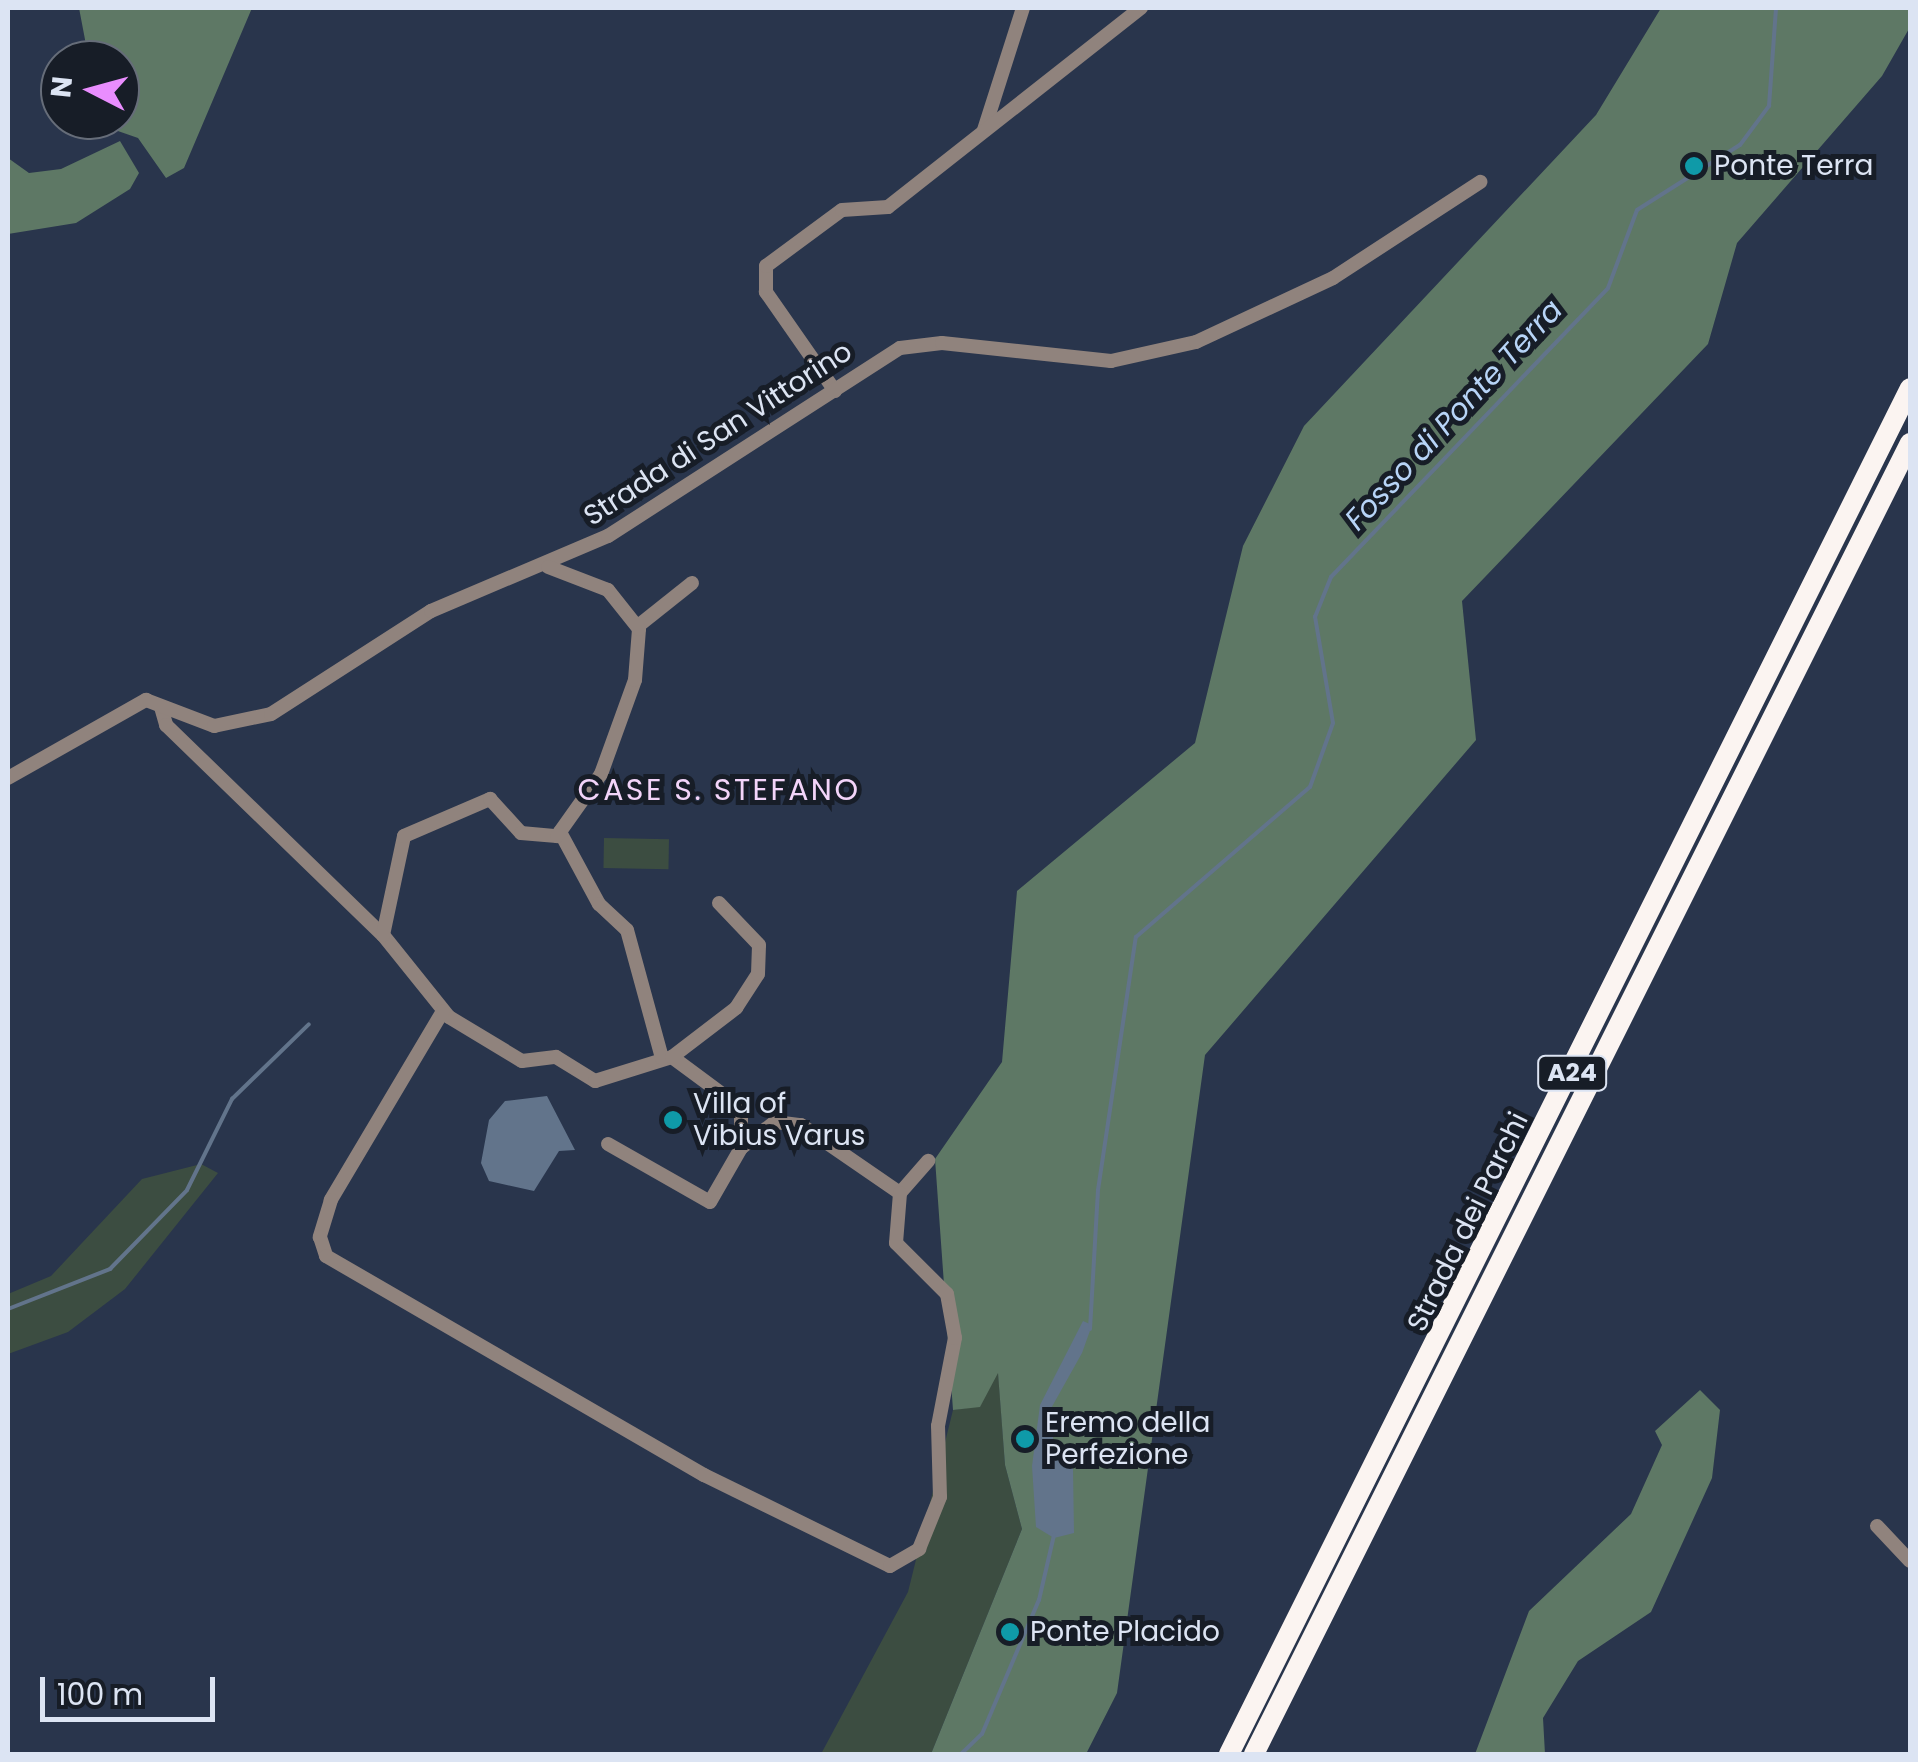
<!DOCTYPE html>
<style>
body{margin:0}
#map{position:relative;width:1918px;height:1762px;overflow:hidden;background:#29354c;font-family:Poppins,sans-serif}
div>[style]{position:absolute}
.green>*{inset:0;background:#3c4d41;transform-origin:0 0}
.forest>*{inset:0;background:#5e7865}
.water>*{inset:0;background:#62748b}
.stream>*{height:4px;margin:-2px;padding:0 2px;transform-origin:2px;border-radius:2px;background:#62748b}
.minor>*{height:14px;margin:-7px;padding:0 7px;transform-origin:7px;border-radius:7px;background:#90837d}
.highway>*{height:20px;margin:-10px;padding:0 10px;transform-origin:10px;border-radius:10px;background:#fbf4f1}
.dots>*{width:28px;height:28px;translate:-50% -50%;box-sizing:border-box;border:5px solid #171d27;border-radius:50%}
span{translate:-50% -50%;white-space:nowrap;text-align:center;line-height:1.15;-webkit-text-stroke:10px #171d27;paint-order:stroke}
.shield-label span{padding:2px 8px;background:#171d27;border:2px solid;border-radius:8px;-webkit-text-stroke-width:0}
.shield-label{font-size:25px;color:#dce4f3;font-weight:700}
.poi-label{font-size:28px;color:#dce4f3}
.left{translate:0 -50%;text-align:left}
.street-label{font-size:28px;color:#dce4f3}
.water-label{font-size:30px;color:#b7d4f7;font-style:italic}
.neighbourhood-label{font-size:30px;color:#f3d4f9;letter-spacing:2.5px}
.frame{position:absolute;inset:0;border:10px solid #dce4f3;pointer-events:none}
.north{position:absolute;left:40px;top:40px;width:100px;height:100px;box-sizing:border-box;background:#171d27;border:2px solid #666d79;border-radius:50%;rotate:276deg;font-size:28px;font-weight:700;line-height:40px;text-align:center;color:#dce4f3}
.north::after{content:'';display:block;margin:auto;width:35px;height:45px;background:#e98dfe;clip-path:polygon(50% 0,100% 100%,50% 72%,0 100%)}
.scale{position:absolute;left:40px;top:1677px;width:175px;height:45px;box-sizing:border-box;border:5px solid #dce4f3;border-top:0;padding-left:12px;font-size:30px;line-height:35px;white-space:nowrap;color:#dce4f3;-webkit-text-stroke:8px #171d27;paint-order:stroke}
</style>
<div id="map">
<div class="green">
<i style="left:604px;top:838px;width:65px;height:30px;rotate:1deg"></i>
<i style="clip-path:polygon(201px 1164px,218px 1173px,125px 1289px,68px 1332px,8px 1354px,8px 1294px,51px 1276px,142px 1179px)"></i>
<i style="clip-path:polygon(998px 1370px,1005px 1465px,1022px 1529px,931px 1754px,821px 1754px,908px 1592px,953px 1410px,980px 1406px)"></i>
</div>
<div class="forest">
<i style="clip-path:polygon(79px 8px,252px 8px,184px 168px,166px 178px,138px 138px,115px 130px,120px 60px,87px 50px)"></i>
<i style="clip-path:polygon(1661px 8px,1910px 8px,1910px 27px,1882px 76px,1737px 243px,1708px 344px,1462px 601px,1476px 740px,1205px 1055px,1117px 1693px,1086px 1754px,931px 1754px,1022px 1529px,1005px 1465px,998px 1373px,980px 1407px,953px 1410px,935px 1159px,1002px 1062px,1017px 891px,1195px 743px,1243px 546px,1304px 426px,1596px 115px)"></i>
<i style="clip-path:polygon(120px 141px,139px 173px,130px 189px,76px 223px,8px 234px,8px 158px,29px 173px,61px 169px)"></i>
<i style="clip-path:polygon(1700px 1390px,1720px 1410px,1712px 1478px,1651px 1612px,1578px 1661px,1543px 1718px,1545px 1754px,1475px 1754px,1529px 1611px,1631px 1514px,1662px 1445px,1655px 1431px)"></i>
</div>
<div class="water">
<i style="clip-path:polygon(547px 1096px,575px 1150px,559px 1151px,534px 1191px,489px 1181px,481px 1163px,489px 1120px,505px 1101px)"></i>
<i style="clip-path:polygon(1083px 1321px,1092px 1325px,1082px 1353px,1049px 1412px,1054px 1444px,1073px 1469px,1074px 1533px,1054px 1538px,1036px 1527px,1032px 1466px,1040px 1405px)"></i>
</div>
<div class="stream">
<i style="left:8px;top:1309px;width:110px;rotate:-21.4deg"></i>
<i style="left:110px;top:1269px;width:110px;rotate:-45.7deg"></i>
<i style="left:187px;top:1190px;width:102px;rotate:-63.7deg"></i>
<i style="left:232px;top:1099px;width:107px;rotate:-44.2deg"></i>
<i style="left:1090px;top:1329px;width:139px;rotate:-86.7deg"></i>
<i style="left:1098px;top:1190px;width:256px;rotate:-81.5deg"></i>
<i style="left:1136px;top:937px;width:230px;rotate:-40.8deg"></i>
<i style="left:1310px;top:787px;width:68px;rotate:-70.2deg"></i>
<i style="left:1333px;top:723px;width:108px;rotate:-99.6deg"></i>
<i style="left:1315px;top:617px;width:43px;rotate:-68.2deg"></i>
<i style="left:1331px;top:577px;width:400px;rotate:-46.2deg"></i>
<i style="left:1608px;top:288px;width:83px;rotate:-69.6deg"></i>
<i style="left:1637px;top:210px;width:122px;rotate:-32.3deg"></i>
<i style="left:1740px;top:145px;width:49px;rotate:-53.4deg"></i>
<i style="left:1769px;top:106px;width:98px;rotate:-85.9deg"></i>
<i style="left:961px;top:1754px;width:29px;rotate:-44deg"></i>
<i style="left:982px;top:1734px;width:146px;rotate:-67deg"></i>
<i style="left:1039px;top:1600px;width:67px;rotate:-77deg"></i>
</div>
<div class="minor">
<i style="left:984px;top:130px;width:128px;rotate:-72.3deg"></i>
<i style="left:835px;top:391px;width:121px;rotate:-124.9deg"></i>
<i style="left:766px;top:292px;width:26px;rotate:-90deg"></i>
<i style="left:766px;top:266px;width:94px;rotate:-36.4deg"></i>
<i style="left:842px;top:210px;width:46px;rotate:-3.7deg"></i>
<i style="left:888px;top:207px;width:322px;rotate:-38.2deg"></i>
<i style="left:638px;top:626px;width:69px;rotate:-38.5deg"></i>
<i style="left:161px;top:707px;width:19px;rotate:74deg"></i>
<i style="left:166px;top:725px;width:302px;rotate:44.1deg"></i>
<i style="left:383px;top:935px;width:105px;rotate:51.2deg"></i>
<i style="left:449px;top:1017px;width:85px;rotate:31.1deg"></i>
<i style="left:522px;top:1061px;width:34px;rotate:-7deg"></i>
<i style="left:556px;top:1057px;width:46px;rotate:31.6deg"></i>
<i style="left:595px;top:1081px;width:81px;rotate:-17.3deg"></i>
<i style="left:672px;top:1057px;width:86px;rotate:36.5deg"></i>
<i style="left:741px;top:1108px;width:40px;rotate:90deg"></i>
<i style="left:741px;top:1148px;width:43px;rotate:-37.4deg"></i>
<i style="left:775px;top:1122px;width:26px;rotate:7deg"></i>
<i style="left:801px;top:1125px;width:120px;rotate:34.5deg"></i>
<i style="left:900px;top:1193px;width:43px;rotate:-48.8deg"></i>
<i style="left:8px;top:778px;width:159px;rotate:-29.5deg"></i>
<i style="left:146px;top:700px;width:73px;rotate:20.9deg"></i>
<i style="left:214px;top:726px;width:58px;rotate:-11.9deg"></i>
<i style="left:271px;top:714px;width:190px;rotate:-32.8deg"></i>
<i style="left:431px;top:611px;width:192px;rotate:-23deg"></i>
<i style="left:608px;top:536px;width:347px;rotate:-32.8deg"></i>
<i style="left:900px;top:348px;width:42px;rotate:-6.8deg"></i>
<i style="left:942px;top:343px;width:170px;rotate:6.1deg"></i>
<i style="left:1111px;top:361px;width:87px;rotate:-12.6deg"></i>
<i style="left:1196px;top:342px;width:151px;rotate:-25deg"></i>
<i style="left:1333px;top:278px;width:176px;rotate:-33.1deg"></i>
<i style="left:560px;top:832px;width:82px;rotate:61.6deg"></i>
<i style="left:599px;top:904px;width:38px;rotate:43deg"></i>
<i style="left:627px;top:930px;width:133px;rotate:74.7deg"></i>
<i style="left:383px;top:935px;width:101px;rotate:-78deg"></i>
<i style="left:404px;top:836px;width:94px;rotate:-23.3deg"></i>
<i style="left:490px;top:799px;width:46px;rotate:47.6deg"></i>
<i style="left:521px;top:833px;width:36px;rotate:5deg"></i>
<i style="left:557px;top:836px;width:76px;rotate:-54.6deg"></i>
<i style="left:601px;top:774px;width:100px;rotate:-70.1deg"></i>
<i style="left:635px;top:680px;width:51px;rotate:-85.5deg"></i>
<i style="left:639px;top:629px;width:50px;rotate:-128.5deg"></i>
<i style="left:608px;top:590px;width:64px;rotate:-159deg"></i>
<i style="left:443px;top:1011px;width:220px;rotate:120.7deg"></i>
<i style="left:331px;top:1200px;width:39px;rotate:107deg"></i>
<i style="left:320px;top:1237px;width:20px;rotate:72deg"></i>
<i style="left:326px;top:1256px;width:437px;rotate:30.1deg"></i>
<i style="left:704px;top:1475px;width:207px;rotate:26.1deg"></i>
<i style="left:890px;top:1566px;width:34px;rotate:-30deg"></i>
<i style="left:919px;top:1549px;width:56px;rotate:-68deg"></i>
<i style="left:940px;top:1497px;width:71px;rotate:-91.6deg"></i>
<i style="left:938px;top:1426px;width:90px;rotate:-79.1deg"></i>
<i style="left:955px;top:1338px;width:45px;rotate:-100.3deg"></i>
<i style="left:947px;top:1294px;width:72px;rotate:-135deg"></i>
<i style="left:896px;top:1243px;width:50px;rotate:-85.4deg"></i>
<i style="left:672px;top:1057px;width:81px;rotate:-37.4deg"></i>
<i style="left:736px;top:1008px;width:40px;rotate:-57.1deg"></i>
<i style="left:758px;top:974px;width:29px;rotate:-88deg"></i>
<i style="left:759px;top:945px;width:58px;rotate:-133.6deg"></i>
<i style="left:608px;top:1144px;width:117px;rotate:29.6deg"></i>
<i style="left:710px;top:1202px;width:62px;rotate:-60.1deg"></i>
<i style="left:1877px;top:1526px;width:48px;rotate:46.7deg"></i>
</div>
<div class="highway">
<i style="left:1229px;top:1754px;width:1526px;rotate:-63.5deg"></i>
<i style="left:1254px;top:1754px;width:1466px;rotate:-63.42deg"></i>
</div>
<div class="dots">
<i style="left:1694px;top:166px;background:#0f9aa8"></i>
<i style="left:673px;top:1120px;background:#0f9aa8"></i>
<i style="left:1025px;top:1439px;background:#0f9aa8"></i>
<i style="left:1010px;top:1632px;background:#0f9aa8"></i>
</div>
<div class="shield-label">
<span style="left:1572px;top:1073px">A24</span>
</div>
<div class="poi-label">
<span class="left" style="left:1714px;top:166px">Ponte Terra</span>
<span class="left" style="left:693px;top:1120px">Villa of<br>Vibius Varus</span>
<span class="left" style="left:1045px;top:1439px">Eremo della<br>Perfezione</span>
<span class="left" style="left:1030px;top:1632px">Ponte Placido</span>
</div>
<div class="street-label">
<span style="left:718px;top:434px;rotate:-33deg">Strada di San Vittorino</span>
<span style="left:1468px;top:1222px;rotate:-64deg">Strada dei Parchi</span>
</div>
<div class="water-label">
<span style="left:1454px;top:415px;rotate:-47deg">Fosso di Ponte Terra</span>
</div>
<div class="neighbourhood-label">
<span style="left:719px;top:790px">CASE S. STEFANO</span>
</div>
<div class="frame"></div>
<div class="north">N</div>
<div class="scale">100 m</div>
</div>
